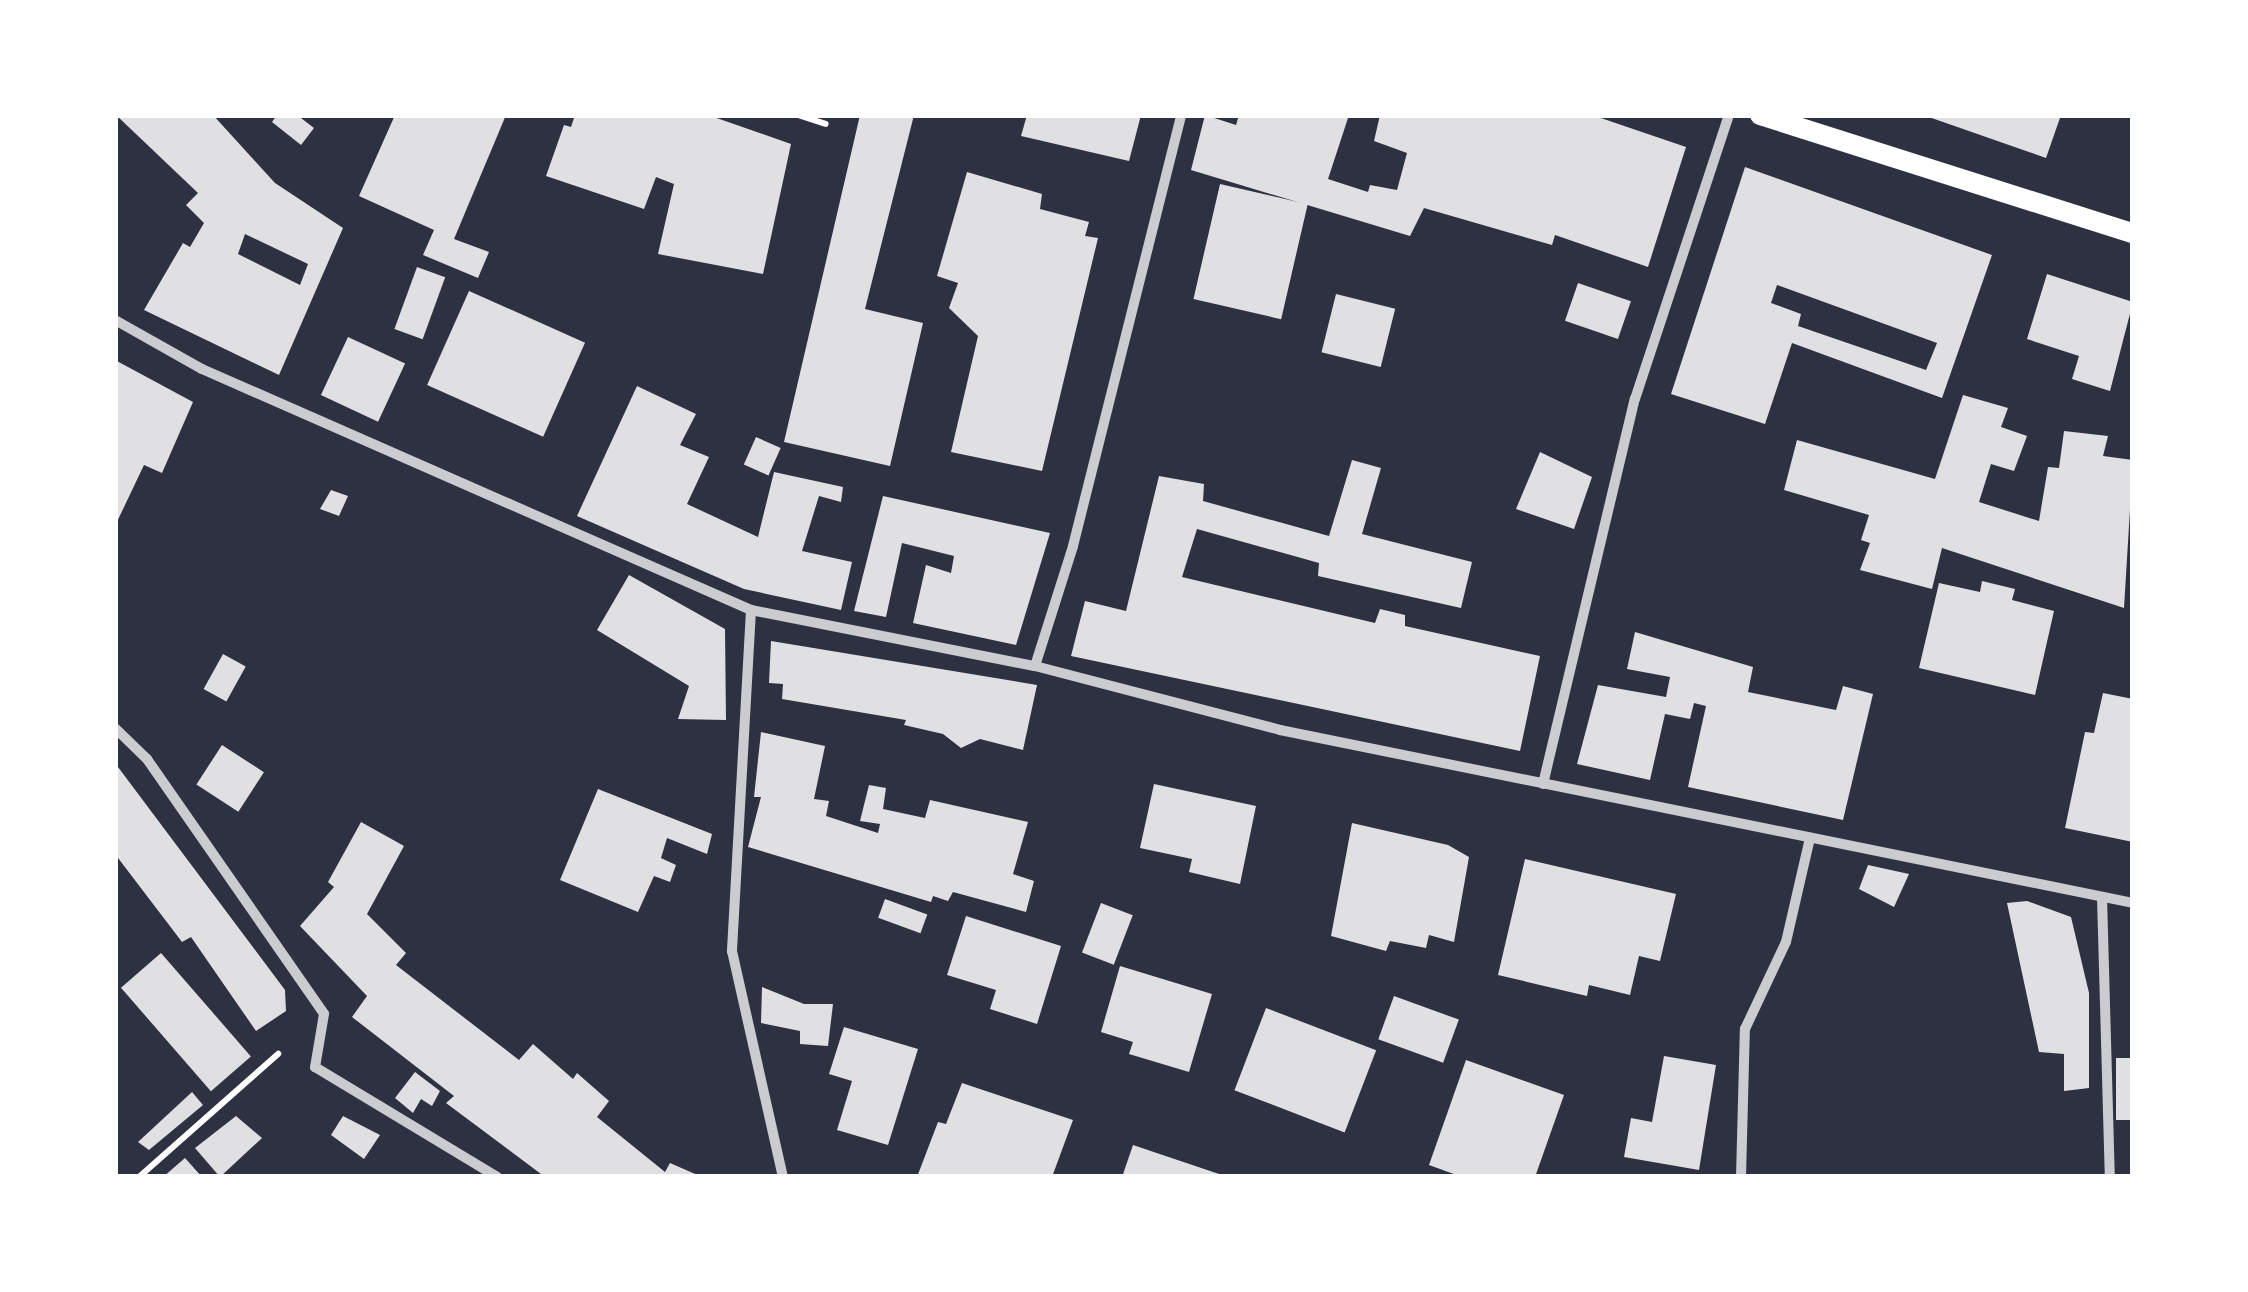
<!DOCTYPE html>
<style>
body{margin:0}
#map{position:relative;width:2248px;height:1292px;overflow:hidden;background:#2d3142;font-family:Roboto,sans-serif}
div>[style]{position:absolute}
.building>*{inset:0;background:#e0e0e3;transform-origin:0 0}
.path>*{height:6px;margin:-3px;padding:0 3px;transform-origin:3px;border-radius:3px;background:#fff}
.minor>*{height:10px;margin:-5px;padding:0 5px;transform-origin:5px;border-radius:5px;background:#caccd0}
.secondary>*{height:20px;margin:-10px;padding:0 10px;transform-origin:10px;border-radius:10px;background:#fff}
span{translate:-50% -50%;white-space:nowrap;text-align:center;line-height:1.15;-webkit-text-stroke:10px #fff;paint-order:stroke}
.frame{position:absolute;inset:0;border:118px solid #fff;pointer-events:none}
</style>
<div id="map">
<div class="building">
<i style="clip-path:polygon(evenodd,116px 115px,213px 115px,275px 183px,343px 228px,279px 375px,144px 310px,183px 243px,190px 247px,204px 223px,186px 205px,198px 193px,116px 115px,245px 234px,308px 264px,300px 285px,238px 254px,245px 234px)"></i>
<i style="clip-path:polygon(277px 115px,297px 115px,314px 128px,301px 145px,272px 122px)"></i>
<i style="clip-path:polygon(395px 115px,506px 115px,454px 239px,489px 252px,478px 278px,423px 255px,434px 230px,359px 196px)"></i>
<i style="clip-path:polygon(575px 115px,708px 115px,791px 144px,763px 274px,658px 254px,674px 184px,656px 177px,644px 209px,546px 176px,564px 125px,571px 127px)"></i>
<i style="clip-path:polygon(860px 115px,914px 115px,865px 309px,923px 323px,890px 466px,784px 442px)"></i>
<i style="clip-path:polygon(1027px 115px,1141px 115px,1129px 161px,1021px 136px)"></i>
<i style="clip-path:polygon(1205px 115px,1236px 125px,1239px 115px,1349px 115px,1328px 179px,1368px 192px,1370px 185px,1397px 190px,1407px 153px,1374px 141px,1380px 115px,1592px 115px,1686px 147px,1648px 267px,1555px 235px,1552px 245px,1424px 208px,1410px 236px,1191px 170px)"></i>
<i style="clip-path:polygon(1923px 115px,2061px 115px,2046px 158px)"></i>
<i style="clip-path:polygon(evenodd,1745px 167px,1992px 255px,1942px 398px,1792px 343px,1765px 424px,1671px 394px,1745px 167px,1777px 285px,1937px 343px,1926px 370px,1798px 326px,1801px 314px,1771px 303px,1777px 285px)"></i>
<i style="clip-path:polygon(967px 172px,1042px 194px,1040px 209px,1089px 222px,1085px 236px,1098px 238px,1042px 471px,951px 452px,978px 336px,949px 308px,958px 283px,937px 276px)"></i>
<i style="left:1220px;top:184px;width:90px;height:118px;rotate:13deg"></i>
<i style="left:417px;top:267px;width:30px;height:66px;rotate:20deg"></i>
<i style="clip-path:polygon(2047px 274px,2133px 302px,2110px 391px,2072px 379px,2079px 356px,2027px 339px)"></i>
<i style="left:1578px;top:283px;width:56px;height:40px;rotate:19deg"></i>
<i style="left:469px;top:291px;width:127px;height:103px;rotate:24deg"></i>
<i style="left:1336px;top:294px;width:61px;height:60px;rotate:14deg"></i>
<i style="left:348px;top:337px;width:63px;height:64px;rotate:25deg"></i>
<i style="clip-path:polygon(115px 360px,193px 402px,162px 473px,144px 465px,115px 526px)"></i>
<i style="clip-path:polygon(637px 386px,696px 414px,680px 445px,709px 457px,687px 504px,758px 537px,774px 472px,843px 487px,841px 502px,819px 496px,802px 551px,852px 562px,841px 610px,744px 589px,577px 516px)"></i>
<i style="clip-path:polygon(1963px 395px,2008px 408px,2001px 427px,2027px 436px,2014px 471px,1991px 464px,1979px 502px,2039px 521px,2048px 467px,2059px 468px,2064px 431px,2108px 436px,2103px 456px,2133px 460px,2124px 608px,1942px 548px,1932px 589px,1860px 570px,1870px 543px,1861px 540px,1869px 515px,1784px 490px,1797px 440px,1935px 479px)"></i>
<i style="left:756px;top:437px;width:27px;height:30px;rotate:24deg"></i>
<i style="clip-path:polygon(1540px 452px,1592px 477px,1574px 529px,1516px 509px)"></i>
<i style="clip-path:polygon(1352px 460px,1381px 468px,1362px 534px,1472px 562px,1461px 608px,1318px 576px,1319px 563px,1197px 529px,1182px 577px,1375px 623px,1380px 609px,1405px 615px,1405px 626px,1540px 656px,1520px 751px,1071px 656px,1085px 601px,1126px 611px,1159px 476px,1204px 484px,1203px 501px,1329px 536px)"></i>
<i style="clip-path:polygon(331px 490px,348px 496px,339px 516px,320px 509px)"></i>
<i style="clip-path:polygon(883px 496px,1050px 533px,1016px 645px,913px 623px,926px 565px,951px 573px,954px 556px,902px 543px,886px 617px,854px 611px)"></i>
<i style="clip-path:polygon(629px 575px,725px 629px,726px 720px,678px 719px,689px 686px,597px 630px)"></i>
<i style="clip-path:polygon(1982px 581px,2015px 589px,2012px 600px,2054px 611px,2035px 695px,1919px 668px,1939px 583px,1980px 592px)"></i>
<i style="clip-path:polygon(1635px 632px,1753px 667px,1748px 692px,1836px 710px,1843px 686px,1873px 694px,1843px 820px,1688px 787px,1706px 706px,1694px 703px,1690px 719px,1665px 714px,1650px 780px,1577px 764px,1598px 685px,1666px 697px,1670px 677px,1627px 669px)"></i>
<i style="clip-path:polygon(771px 641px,1037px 685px,1023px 750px,980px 739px,961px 748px,943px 734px,904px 725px,906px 720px,782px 699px,783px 684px,769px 683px)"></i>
<i style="left:223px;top:654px;width:26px;height:40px;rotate:29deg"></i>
<i style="clip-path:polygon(2103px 693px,2133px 699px,2133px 842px,2065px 828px,2085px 732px,2094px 733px)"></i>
<i style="clip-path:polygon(761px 732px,825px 746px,814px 799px,829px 801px,826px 816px,878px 833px,880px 824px,860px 821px,869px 785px,886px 788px,883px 809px,925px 818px,930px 800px,1028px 822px,1013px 874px,1034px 881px,1026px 912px,953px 892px,948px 901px,933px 896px,931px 902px,748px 847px,761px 797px,754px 797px)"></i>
<i style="left:222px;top:745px;width:50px;height:47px;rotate:33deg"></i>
<i style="clip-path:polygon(115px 763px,285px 990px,286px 1011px,256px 1031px,191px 937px,182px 942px,115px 854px)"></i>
<i style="clip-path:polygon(1154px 784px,1256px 806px,1240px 884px,1189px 872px,1192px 859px,1140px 848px)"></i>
<i style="clip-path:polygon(598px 789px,712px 834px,707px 854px,667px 838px,661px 858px,676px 865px,670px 882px,654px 876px,638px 912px,560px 880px)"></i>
<i style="clip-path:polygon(361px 822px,404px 846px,367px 914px,406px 953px,396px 965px,519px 1060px,533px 1044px,573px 1079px,577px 1073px,609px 1101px,597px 1117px,665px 1172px,670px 1163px,702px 1177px,545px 1177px,446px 1103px,454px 1096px,352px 1017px,367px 996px,300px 926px,334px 887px,328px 882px)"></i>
<i style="clip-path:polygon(1352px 823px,1448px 845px,1469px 857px,1454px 942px,1429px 935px,1426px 948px,1390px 941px,1386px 951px,1331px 936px)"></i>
<i style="clip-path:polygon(1525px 859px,1676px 894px,1660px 961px,1639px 956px,1630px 995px,1589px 985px,1587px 996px,1498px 975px)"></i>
<i style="clip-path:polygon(1868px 865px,1909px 874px,1894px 907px,1859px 889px)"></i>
<i style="left:885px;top:899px;width:45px;height:20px;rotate:20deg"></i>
<i style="clip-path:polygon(2027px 901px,2071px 917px,2089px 993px,2089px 1088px,2064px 1091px,2064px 1054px,2039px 1052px,2007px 903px)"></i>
<i style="left:1101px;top:903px;width:34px;height:53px;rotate:21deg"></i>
<i style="clip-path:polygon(966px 916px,1061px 946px,1037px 1024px,990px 1009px,996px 990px,947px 975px)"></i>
<i style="left:161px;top:953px;width:137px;height:53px;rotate:49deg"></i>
<i style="clip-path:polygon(1120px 966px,1212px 994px,1189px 1072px,1129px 1054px,1133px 1042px,1101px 1032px)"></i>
<i style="clip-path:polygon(762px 987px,804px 1004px,833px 1004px,828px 1046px,800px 1044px,800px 1031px,761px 1023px)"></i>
<i style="left:1394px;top:996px;width:69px;height:46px;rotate:20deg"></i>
<i style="left:1266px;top:1008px;width:118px;height:88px;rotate:21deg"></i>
<i style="clip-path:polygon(844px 1027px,918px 1049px,888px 1145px,837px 1130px,852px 1081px,829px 1074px)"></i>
<i style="clip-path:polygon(1664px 1056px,1716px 1065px,1699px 1170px,1624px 1157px,1631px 1118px,1652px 1122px)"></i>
<i style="left:2116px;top:1058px;width:17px;height:62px"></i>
<i style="clip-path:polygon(1466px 1060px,1564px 1095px,1535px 1177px,1462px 1177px,1429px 1165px)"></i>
<i style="clip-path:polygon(415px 1072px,440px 1091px,432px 1106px,421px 1099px,413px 1113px,395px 1098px)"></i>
<i style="clip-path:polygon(962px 1083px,1073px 1120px,1052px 1177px,917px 1177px,938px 1122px,946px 1124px)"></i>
<i style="clip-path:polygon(192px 1092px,203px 1105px,149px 1150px,138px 1142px)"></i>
<i style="clip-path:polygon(236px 1116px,262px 1138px,220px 1177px,195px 1148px)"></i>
<i style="clip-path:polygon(343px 1116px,380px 1135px,364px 1159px,331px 1135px)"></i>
<i style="clip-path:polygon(1133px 1145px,1225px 1176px,1225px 1177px,1122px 1177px)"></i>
<i style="clip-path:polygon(185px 1158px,202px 1177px,163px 1177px)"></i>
</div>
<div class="path">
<i style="left:798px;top:115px;width:29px;rotate:18deg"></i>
<i style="left:139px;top:1177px;width:186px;rotate:-41.5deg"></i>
</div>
<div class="minor">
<i style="left:115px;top:320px;width:100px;rotate:29.4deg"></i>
<i style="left:202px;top:369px;width:600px;rotate:23.7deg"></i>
<i style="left:751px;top:610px;width:289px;rotate:11.2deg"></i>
<i style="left:1035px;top:666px;width:253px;rotate:14.6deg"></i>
<i style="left:1280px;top:730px;width:870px;rotate:11.46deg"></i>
<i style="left:751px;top:610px;width:342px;rotate:93.2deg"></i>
<i style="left:732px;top:951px;width:232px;rotate:77.3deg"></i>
<i style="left:1035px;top:666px;width:126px;rotate:-72.4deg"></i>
<i style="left:1073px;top:546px;width:444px;rotate:-75.9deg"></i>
<i style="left:115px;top:728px;width:45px;rotate:44.1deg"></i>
<i style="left:147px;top:759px;width:310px;rotate:55.2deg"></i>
<i style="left:324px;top:1014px;width:54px;rotate:99.6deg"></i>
<i style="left:315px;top:1067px;width:213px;rotate:31.1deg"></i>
<i style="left:1543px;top:784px;width:396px;rotate:-76.6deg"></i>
<i style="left:1635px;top:399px;width:299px;rotate:-71.7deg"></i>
<i style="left:2102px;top:897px;width:280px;rotate:88.4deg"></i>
<i style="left:1741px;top:1177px;width:148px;rotate:-88.5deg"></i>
<i style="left:1745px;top:1029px;width:96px;rotate:-64.8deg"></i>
<i style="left:1786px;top:942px;width:107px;rotate:-77deg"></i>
</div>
<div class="secondary">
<i style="left:1760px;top:115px;width:391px;rotate:17.6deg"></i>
</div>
<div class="frame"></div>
</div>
